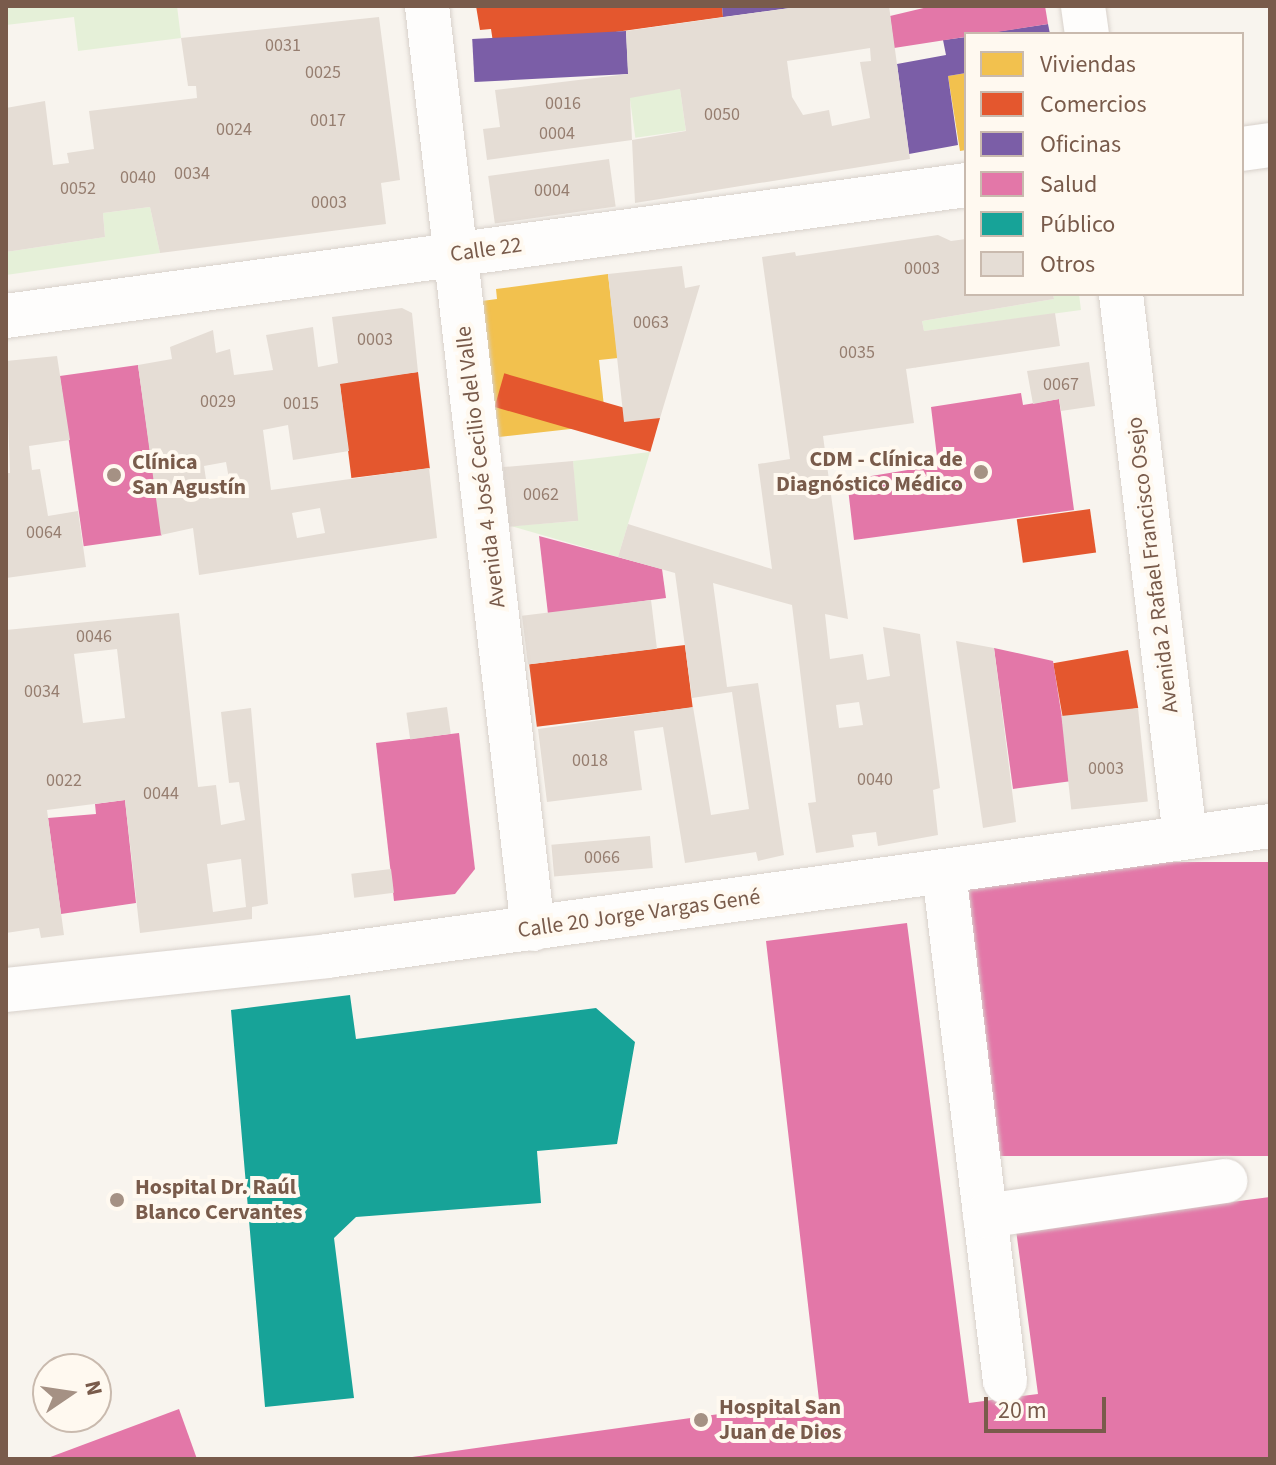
<!DOCTYPE html>
<meta charset="utf-8">
<style>
body{margin:0}
#map{position:relative;width:1276px;height:1465px;overflow:hidden;background:#f8f4ee;font-family:"Source Sans 3",sans-serif}
div>[style]{position:absolute}
.green>*{inset:0;background:#e5f0d8;transform-origin:0 0}
.homes>*{inset:0;background:#f2c14e}
.shops>*{inset:0;background:#e4572e;transform-origin:0 0}
.offices>*{inset:0;background:#7b5ea7;transform-origin:0 0}
.health>*{inset:0;background:#e377a8;transform-origin:0 0}
.public>*{inset:0;background:#17a398}
.building>*{inset:0;background:#e5ddd5;transform-origin:0 0}
.roads{filter:drop-shadow(0 0 2px #d8d1cb) drop-shadow(0 0 2px #d8d1cb)}
.minor>*{height:44px;margin:-22px;padding:0 22px;transform-origin:22px;border-radius:22px;background:#fefdfc}
.dots>*{width:22px;height:22px;translate:-50% -50%;box-sizing:border-box;border:4px solid #fff9f0;border-radius:50%}
span{translate:-50% -50%;white-space:nowrap;text-align:center;line-height:1.15;-webkit-text-stroke:8px #fff9f0;paint-order:stroke}
.number-label{font-size:18px;color:#967e70}
.number-label span{-webkit-text-stroke-width:0}
.street-label{font-size:22px;color:#795b4b}
.poi-label{font-size:22px;color:#795b4b;font-weight:700}
.right{translate:-100% -50%;text-align:right}
.left{translate:0 -50%;text-align:left}
.frame{position:absolute;inset:0;border:8px solid #795b4b;pointer-events:none}
.legend{position:absolute;left:964px;top:32px;width:280px;height:264px;box-sizing:border-box;background:#fff9f0;border:2px solid #c9baae;margin:0;padding:10px 14px;list-style:none;font-size:24px;color:#795b4b}
.legend li{display:flex;align-items:center;gap:16px;height:40px}
.legend b{width:40px;border:2px solid #c9baae}
.north{position:absolute;left:32px;top:1353px;width:80px;height:80px;box-sizing:border-box;background:#fff9f0;border:2px solid #c9baae;border-radius:50%;rotate:77deg;font-size:22px;font-weight:700;line-height:32px;text-align:center;color:#795b4b}
.north::after{content:'';display:block;margin:auto;width:28px;height:36px;background:#a59184;clip-path:polygon(50% 0,100% 100%,50% 72%,0 100%)}
.scale{position:absolute;left:984px;top:1397px;width:122px;height:36px;box-sizing:border-box;border:4px solid #795b4b;border-top:0;padding-left:10px;font-size:24px;line-height:28px;white-space:nowrap;color:#795b4b;-webkit-text-stroke:6px #fff9f0;paint-order:stroke}
</style>
<div id="map">
<div class="green">
<i style="clip-path:polygon(6px 6px,177px 6px,181px 38px,78px 51px,74px 17px,6px 25px)"></i>
<i style="left:680px;top:89px;width:42px;height:51px;rotate:82deg"></i>
<i style="clip-path:polygon(150px 207px,160px 253px,6px 275px,6px 252px,105px 237px,103px 213px)"></i>
<i style="clip-path:polygon(1053px 294px,1079px 294px,1081px 310px,924px 331px,922px 321px,1054px 299px)"></i>
<i style="clip-path:polygon(650px 452px,618px 557px,511px 526px,577px 521px,573px 461px)"></i>
</div>
<div class="homes">
<i style="clip-path:polygon(966px 73px,966px 150px,960px 151px,948px 76px)"></i>
<i style="clip-path:polygon(608px 274px,618px 358px,599px 360px,606px 425px,499px 437px,482px 301px,497px 299px,496px 289px)"></i>
</div>
<div class="shops">
<i style="clip-path:polygon(476px 6px,722px 6px,723px 17px,494px 49px,491px 29px,480px 30px)"></i>
<i style="left:418px;top:372px;width:97px;height:79px;rotate:83deg"></i>
<i style="left:660px;top:418px;width:35px;height:162px;rotate:106deg"></i>
<i style="left:1090px;top:509px;width:44px;height:74px;rotate:82deg"></i>
<i style="left:685px;top:645px;width:63px;height:157px;rotate:83deg"></i>
<i style="left:1128px;top:650px;width:59px;height:76px;rotate:80deg"></i>
</div>
<div class="offices">
<i style="clip-path:polygon(722px 6px,790px 6px,790px 8px,723px 17px)"></i>
<i style="clip-path:polygon(1048px 24px,1050px 34px,994px 34px,994px 32px)"></i>
<i style="left:626px;top:31px;width:43px;height:154px;rotate:87deg"></i>
<i style="clip-path:polygon(966px 37px,966px 73px,948px 76px,958px 145px,909px 154px,897px 64px,946px 55px,943px 40px)"></i>
</div>
<div class="health">
<i style="clip-path:polygon(932px 6px,1045px 6px,1048px 24px,894px 48px,890px 16px)"></i>
<i style="left:138px;top:365px;width:172px;height:79px;rotate:82deg"></i>
<i style="clip-path:polygon(1021px 393px,1023px 405px,1059px 399px,1074px 510px,854px 540px,847px 480px,938px 465px,931px 407px)"></i>
<i style="clip-path:polygon(539px 536px,662px 569px,666px 598px,548px 614px)"></i>
<i style="clip-path:polygon(994px 648px,1053px 661px,1072px 781px,1013px 789px)"></i>
<i style="clip-path:polygon(459px 733px,475px 869px,455px 894px,394px 901px,376px 743px)"></i>
<i style="clip-path:polygon(125px 800px,136px 903px,61px 914px,48px 818px,96px 814px,95px 804px)"></i>
<i style="left:1270px;top:862px;width:294px;height:302px;rotate:90deg"></i>
<i style="clip-path:polygon(907px 923px,969px 1403px,1038px 1394px,1016px 1230px,1270px 1197px,1270px 1459px,398px 1459px,819px 1400px,766px 941px)"></i>
<i style="clip-path:polygon(179px 1409px,197px 1459px,45px 1459px)"></i>
</div>
<div class="public">
<i style="clip-path:polygon(350px 995px,356px 1039px,596px 1008px,635px 1042px,617px 1144px,537px 1151px,541px 1203px,356px 1217px,334px 1238px,354px 1398px,265px 1407px,231px 1010px)"></i>
</div>
<div class="building">
<i style="clip-path:polygon(evenodd,804px 6px,889px 6px,910px 159px,635px 203px,632px 140px,686px 131px,680px 89px,630px 98px,632px 140px,487px 160px,483px 129px,500px 127px,495px 90px,628px 74px,626px 31px,804px 6px,870px 48px,871px 61px,860px 62px,870px 118px,832px 126px,829px 110px,803px 115px,792px 97px,787px 61px,870px 48px)"></i>
<i style="clip-path:polygon(379px 17px,400px 180px,381px 183px,386px 224px,160px 253px,150px 207px,103px 213px,105px 237px,6px 252px,6px 108px,45px 101px,53px 165px,69px 163px,67px 153px,94px 149px,89px 111px,197px 98px,196px 86px,188px 86px,181px 38px)"></i>
<i style="left:609px;top:159px;width:48px;height:122px;rotate:82deg"></i>
<i style="clip-path:polygon(evenodd,938px 235px,951px 241px,966px 239px,966px 294px,1053px 294px,1054px 299px,922px 321px,924px 331px,1055px 313px,1060px 346px,906px 369px,914px 423px,823px 436px,848px 619px,825px 614px,830px 659px,863px 654px,867px 680px,890px 676px,883px 627px,920px 634px,940px 788px,933px 790px,938px 835px,878px 846px,876px 832px,852px 835px,854px 847px,816px 853px,808px 803px,816px 802px,792px 605px,713px 583px,727px 687px,758px 683px,784px 855px,758px 861px,756px 852px,685px 863px,663px 727px,634px 731px,642px 790px,547px 802px,538px 729px,693px 707px,711px 815px,749px 809px,732px 692px,692px 698px,675px 573px,618px 557px,628px 524px,772px 569px,758px 464px,790px 459px,762px 257px,795px 252px,796px 256px,938px 235px,859px 702px,863px 725px,839px 728px,836px 705px,859px 702px)"></i>
<i style="clip-path:polygon(682px 266px,685px 288px,700px 285px,660px 418px,624px 422px,608px 274px)"></i>
<i style="clip-path:polygon(evenodd,402px 308px,412px 313px,418px 372px,340px 384px,349px 451px,293px 460px,288px 425px,263px 430px,271px 490px,429px 468px,437px 538px,199px 575px,193px 528px,161px 535px,138px 365px,172px 359px,170px 347px,213px 330px,216px 353px,230px 349px,234px 375px,273px 370px,266px 335px,313px 327px,318px 367px,338px 363px,332px 317px,402px 308px,226px 462px,232px 496px,209px 499px,204px 466px,226px 462px,402px 308px,320px 508px,325px 533px,297px 538px,292px 513px,320px 508px)"></i>
<i style="clip-path:polygon(57px 356px,70px 440px,29px 446px,32px 470px,40px 469px,48px 516px,78px 511px,86px 567px,6px 578px,6px 473px,10px 473px,6px 361px)"></i>
<i style="clip-path:polygon(1089px 362px,1095px 406px,1061px 411px,1059px 399px,1033px 404px,1027px 371px)"></i>
<i style="left:573px;top:461px;width:60px;height:70px;rotate:85deg"></i>
<i style="left:651px;top:600px;width:49px;height:130px;rotate:83deg"></i>
<i style="clip-path:polygon(evenodd,179px 613px,198px 787px,216px 785px,221px 825px,245px 820px,239px 782px,229px 783px,221px 712px,251px 708px,268px 904px,252px 907px,252px 919px,140px 933px,125px 800px,47px 810px,64px 935px,41px 938px,39px 928px,6px 933px,6px 630px,179px 613px,117px 649px,125px 718px,83px 723px,74px 654px,117px 649px,179px 613px,241px 859px,246px 907px,213px 912px,207px 864px,241px 859px)"></i>
<i style="clip-path:polygon(956px 641px,994px 648px,1016px 822px,983px 828px)"></i>
<i style="left:447px;top:707px;width:27px;height:41px;rotate:82deg"></i>
<i style="left:1138px;top:708px;width:94px;height:77px;rotate:84deg"></i>
<i style="left:650px;top:836px;width:32px;height:99px;rotate:85deg"></i>
<i style="left:391px;top:869px;width:24px;height:40px;rotate:83deg"></i>
</div>
<div class="roads">
<div class="minor">
<i style="left:427px;top:6px;width:929px;rotate:83.45deg"></i>
<i style="left:1083px;top:6px;width:28px;rotate:82deg"></i>
<i style="left:1242px;top:149px;width:28px;rotate:-8deg"></i>
<i style="left:1121px;top:294px;width:547px;rotate:83.28deg"></i>
<i style="left:6px;top:316px;width:969px;rotate:-7.77deg"></i>
<i style="left:944px;top:872px;width:513px;rotate:83.17deg"></i>
<i style="left:6px;top:990px;width:323px;rotate:-6deg"></i>
<i style="left:327px;top:956px;width:952px;rotate:-7.85deg"></i>
<i style="left:985px;top:1216px;width:243px;rotate:-8.3deg"></i>
</div>
</div>
<div class="dots">
<i style="left:981px;top:472px;background:#a59184"></i>
<i style="left:114px;top:475px;background:#a59184"></i>
<i style="left:117px;top:1200px;background:#a59184"></i>
<i style="left:701px;top:1420px;background:#a59184"></i>
</div>
<div class="number-label">
<span style="left:283px;top:46px">0031</span>
<span style="left:323px;top:73px">0025</span>
<span style="left:563px;top:104px">0016</span>
<span style="left:722px;top:115px">0050</span>
<span style="left:328px;top:121px">0017</span>
<span style="left:234px;top:130px">0024</span>
<span style="left:557px;top:134px">0004</span>
<span style="left:192px;top:174px">0034</span>
<span style="left:138px;top:178px">0040</span>
<span style="left:78px;top:189px">0052</span>
<span style="left:552px;top:191px">0004</span>
<span style="left:329px;top:203px">0003</span>
<span style="left:922px;top:269px">0003</span>
<span style="left:651px;top:323px">0063</span>
<span style="left:375px;top:340px">0003</span>
<span style="left:857px;top:353px">0035</span>
<span style="left:1061px;top:385px">0067</span>
<span style="left:218px;top:402px">0029</span>
<span style="left:301px;top:404px">0015</span>
<span style="left:541px;top:495px">0062</span>
<span style="left:44px;top:533px">0064</span>
<span style="left:94px;top:637px">0046</span>
<span style="left:42px;top:692px">0034</span>
<span style="left:590px;top:761px">0018</span>
<span style="left:1106px;top:769px">0003</span>
<span style="left:875px;top:780px">0040</span>
<span style="left:64px;top:781px">0022</span>
<span style="left:161px;top:794px">0044</span>
<span style="left:602px;top:858px">0066</span>
</div>
<div class="street-label">
<span style="left:486px;top:250px;rotate:-8deg">Calle 22</span>
<span style="left:481px;top:467px;rotate:-97deg">Avenida 4 José Cecilio del Valle</span>
<span style="left:1153px;top:565px;rotate:-97deg">Avenida 2 Rafael Francisco Osejo</span>
<span style="left:639px;top:914px;rotate:-8deg">Calle 20 Jorge Vargas Gené</span>
</div>
<div class="poi-label">
<span class="right" style="left:963px;top:472px">CDM - Clínica de<br>Diagnóstico Médico</span>
<span class="left" style="left:132px;top:475px">Clínica<br>San Agustín</span>
<span class="left" style="left:135px;top:1200px">Hospital Dr. Raúl<br>Blanco Cervantes</span>
<span class="left" style="left:719px;top:1420px">Hospital San<br>Juan de Dios</span>
</div>
<div class="frame"></div>
<ul class="legend">
<li><b style="height:22px;background:#f2c14e"></b>Viviendas</li>
<li><b style="height:22px;background:#e4572e"></b>Comercios</li>
<li><b style="height:22px;background:#7b5ea7"></b>Oficinas</li>
<li><b style="height:22px;background:#e377a8"></b>Salud</li>
<li><b style="height:22px;background:#17a398"></b>Público</li>
<li><b style="height:22px;background:#e5ddd5"></b>Otros</li>
</ul>
<div class="north">N</div>
<div class="scale">20 m</div>
</div>
